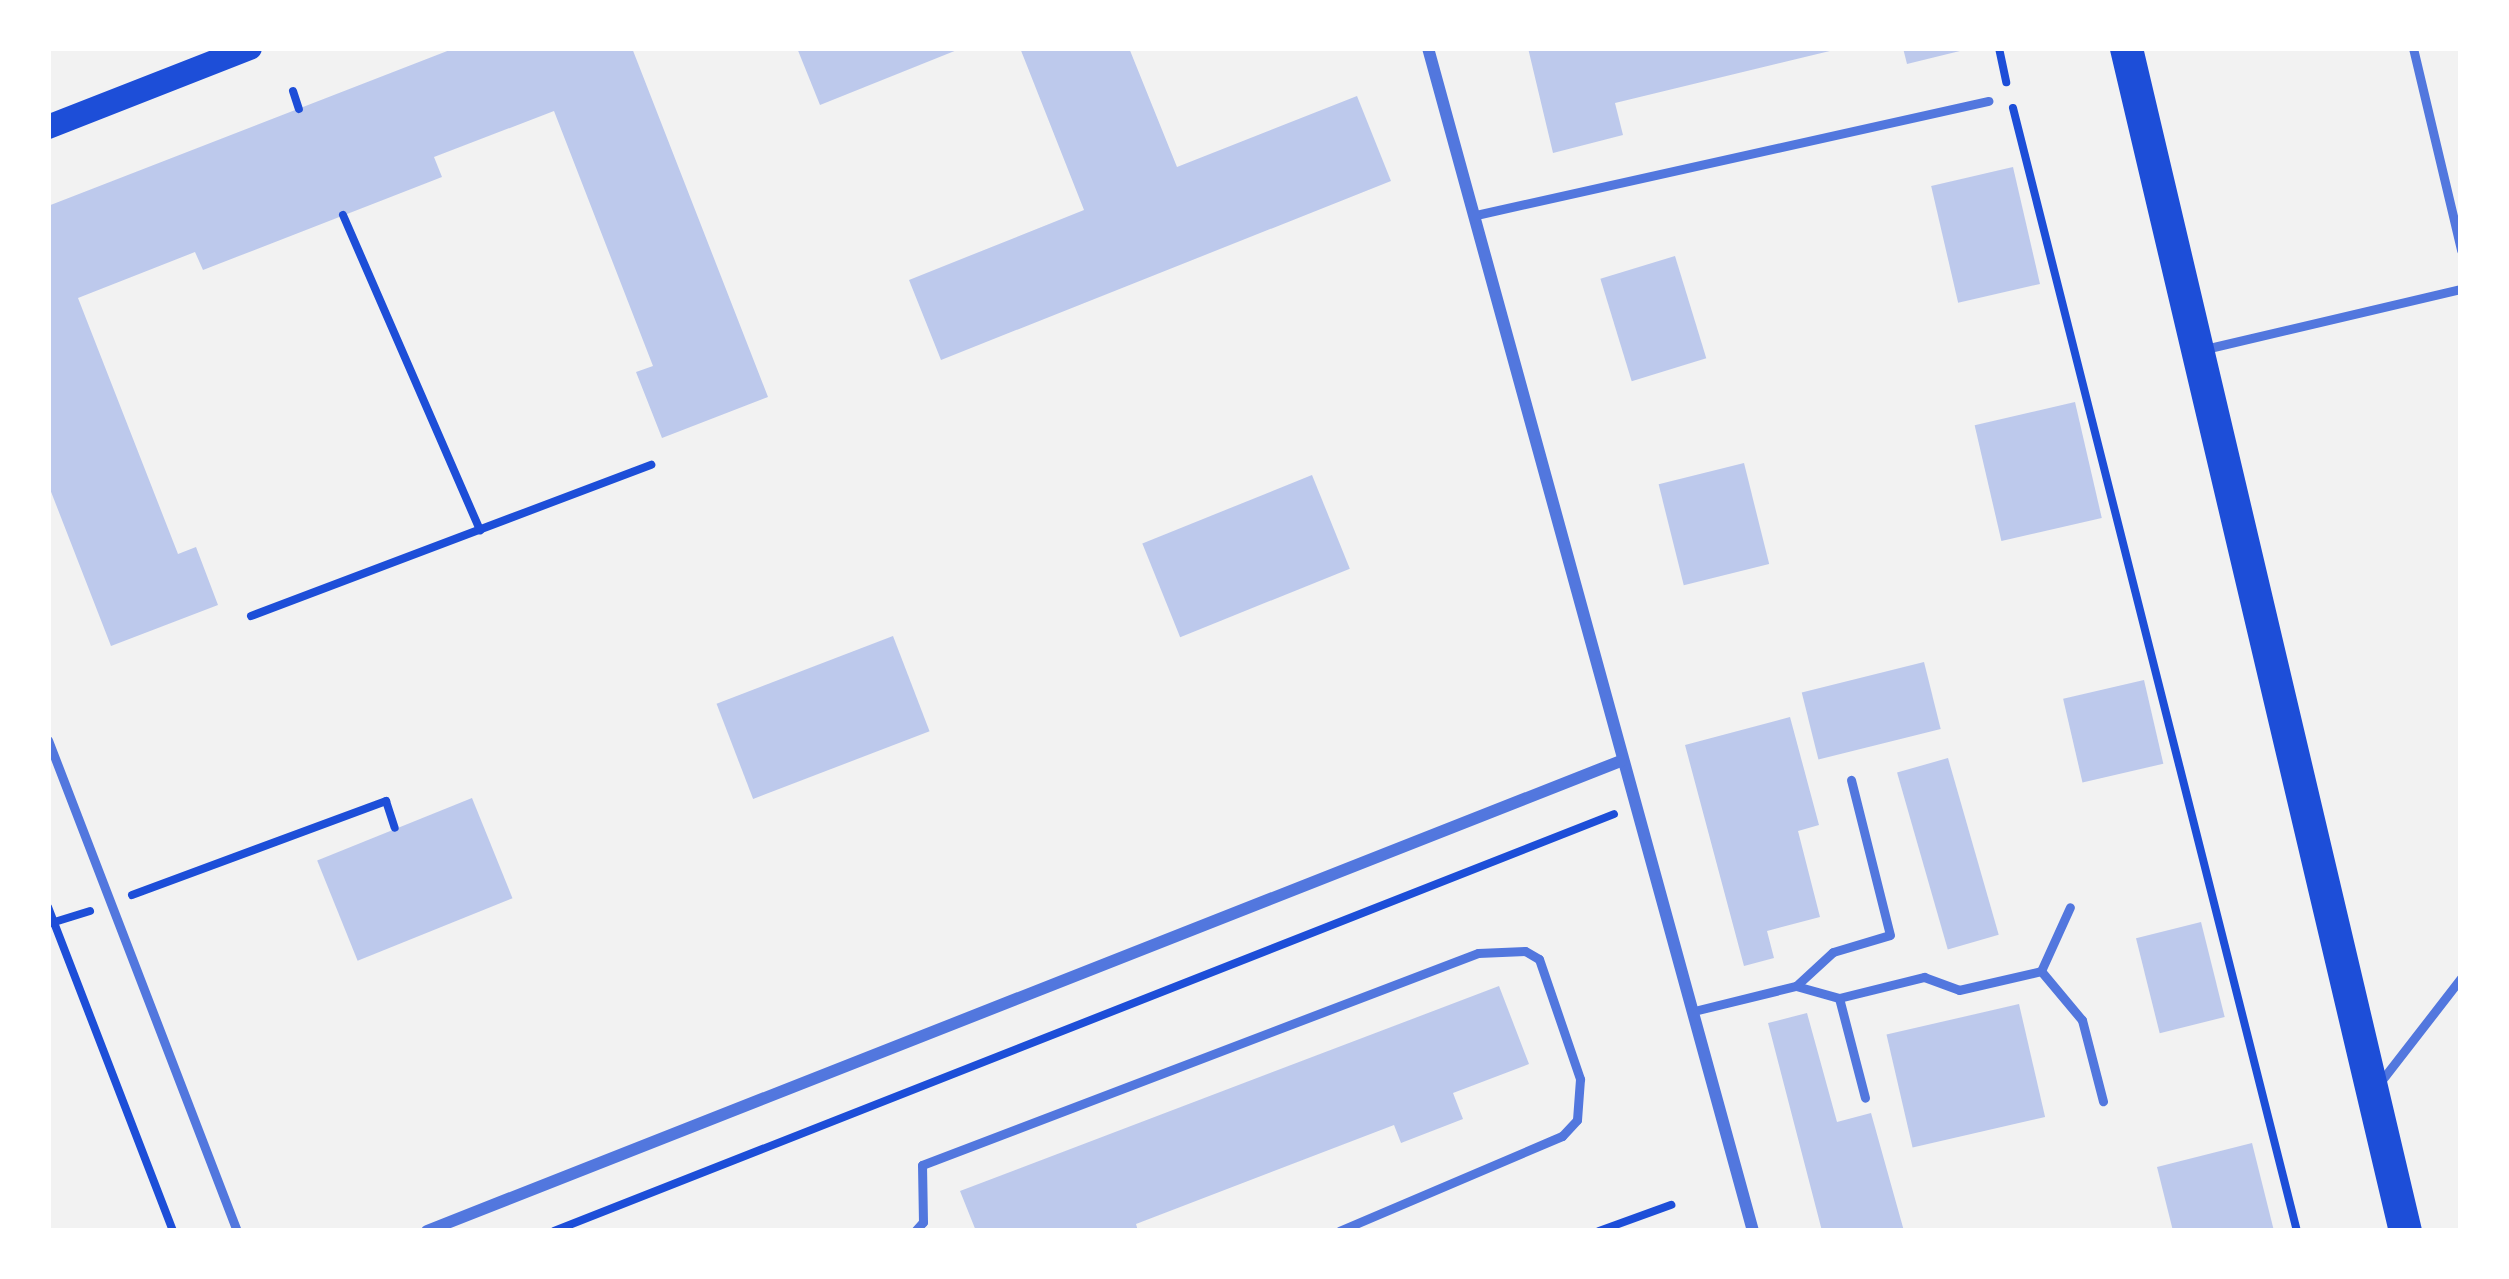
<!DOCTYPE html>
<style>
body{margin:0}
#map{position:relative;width:2509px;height:1279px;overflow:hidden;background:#f2f2f2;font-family:Montserrat,sans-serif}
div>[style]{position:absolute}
.building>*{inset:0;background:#bdc9ec;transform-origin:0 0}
.path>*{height:8px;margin:-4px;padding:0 4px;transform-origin:4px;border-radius:4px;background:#1d4ed8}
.service>*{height:9px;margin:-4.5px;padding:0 4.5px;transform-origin:4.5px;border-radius:4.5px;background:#5277de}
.minor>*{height:12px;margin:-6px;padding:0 6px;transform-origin:6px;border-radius:6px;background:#5277de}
.secondary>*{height:24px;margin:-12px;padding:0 12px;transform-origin:12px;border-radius:12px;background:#1d4ed8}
.trunk>*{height:33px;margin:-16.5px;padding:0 16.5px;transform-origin:16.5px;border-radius:16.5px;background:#1d4ed8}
span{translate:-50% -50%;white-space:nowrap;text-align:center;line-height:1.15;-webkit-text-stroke:10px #fff;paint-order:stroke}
.frame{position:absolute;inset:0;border:51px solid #fff;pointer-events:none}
</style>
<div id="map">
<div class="building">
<i style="clip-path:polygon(455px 48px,632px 48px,768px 397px,662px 438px,636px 372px,653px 366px,554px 111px,434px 157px,442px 177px,203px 270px,195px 252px,78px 298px,178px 554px,196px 547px,218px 605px,111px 646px,48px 484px,48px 206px)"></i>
<i style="clip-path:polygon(797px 48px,962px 48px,820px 105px)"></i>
<i style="clip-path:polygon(1020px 48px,1129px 48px,1177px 167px,1357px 96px,1391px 181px,941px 360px,909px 280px,1084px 210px)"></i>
<i style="clip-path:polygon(1528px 48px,1834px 48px,1834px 50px,1615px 103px,1623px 135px,1553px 153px)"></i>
<i style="clip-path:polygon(1903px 48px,1964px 48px,1964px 50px,1907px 64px)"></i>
<i style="left:2013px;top:167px;width:120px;height:84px;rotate:77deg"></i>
<i style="left:1675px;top:256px;width:107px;height:78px;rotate:73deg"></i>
<i style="left:2075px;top:402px;width:119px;height:103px;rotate:77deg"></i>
<i style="left:1744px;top:463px;width:104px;height:88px;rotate:76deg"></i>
<i style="left:1312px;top:475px;width:101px;height:183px;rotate:68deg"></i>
<i style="left:893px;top:636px;width:102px;height:189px;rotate:69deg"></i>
<i style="left:1924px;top:662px;width:69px;height:126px;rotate:76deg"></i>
<i style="left:2144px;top:680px;width:86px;height:83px;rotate:77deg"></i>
<i style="clip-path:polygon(1790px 717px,1819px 825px,1798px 831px,1820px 917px,1767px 931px,1774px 958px,1744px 966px,1685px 745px)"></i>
<i style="left:1948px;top:758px;width:184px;height:53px;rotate:74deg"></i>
<i style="left:472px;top:798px;width:108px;height:167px;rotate:68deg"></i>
<i style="left:2201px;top:922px;width:98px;height:67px;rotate:76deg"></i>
<i style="clip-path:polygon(1499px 986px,1529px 1064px,1453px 1093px,1463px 1119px,1401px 1143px,1394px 1125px,1136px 1224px,1138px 1231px,976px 1231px,960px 1191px)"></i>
<i style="left:2019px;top:1004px;width:116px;height:136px;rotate:77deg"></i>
<i style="clip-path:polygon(1807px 1013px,1837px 1122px,1871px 1113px,1904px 1231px,1822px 1231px,1768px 1023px)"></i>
<i style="clip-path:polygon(2252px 1143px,2274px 1231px,2173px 1231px,2157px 1167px)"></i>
</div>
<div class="path">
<i style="left:1999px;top:48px;width:35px;rotate:78deg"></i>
<i style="left:293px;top:91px;width:19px;rotate:72deg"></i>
<i style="left:2013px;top:108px;width:1158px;rotate:75.81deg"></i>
<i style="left:343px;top:215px;width:344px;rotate:66.5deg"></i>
<i style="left:251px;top:616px;width:428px;rotate:-20.7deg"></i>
<i style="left:132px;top:895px;width:271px;rotate:-20.3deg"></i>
<i style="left:386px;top:801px;width:28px;rotate:72deg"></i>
<i style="left:48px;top:907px;width:347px;rotate:68.9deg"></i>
<i style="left:48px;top:924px;width:44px;rotate:-17.2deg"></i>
<i style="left:554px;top:1231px;width:1139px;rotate:-21.47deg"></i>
<i style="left:1599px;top:1231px;width:77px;rotate:-19.9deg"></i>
</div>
<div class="service">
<i style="left:2413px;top:48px;width:208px;rotate:76.6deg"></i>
<i style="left:1476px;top:215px;width:525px;rotate:-12.55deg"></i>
<i style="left:2205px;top:349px;width:263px;rotate:-13.2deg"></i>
<i style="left:48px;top:740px;width:526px;rotate:68.95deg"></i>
<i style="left:2041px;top:971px;width:64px;rotate:50.1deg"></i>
<i style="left:2082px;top:1020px;width:84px;rotate:75.5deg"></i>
<i style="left:2041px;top:971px;width:70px;rotate:-65.6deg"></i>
<i style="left:1796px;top:986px;width:45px;rotate:15.6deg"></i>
<i style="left:1839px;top:998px;width:88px;rotate:-13.9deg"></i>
<i style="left:1924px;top:977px;width:37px;rotate:20deg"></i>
<i style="left:1959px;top:990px;width:84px;rotate:-13deg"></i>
<i style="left:1839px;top:998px;width:103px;rotate:75.4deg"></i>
<i style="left:1694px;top:1011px;width:105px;rotate:-13.8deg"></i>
<i style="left:1796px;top:986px;width:50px;rotate:-42.6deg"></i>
<i style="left:1833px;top:952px;width:59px;rotate:-16.6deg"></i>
<i style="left:1890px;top:935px;width:160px;rotate:-104.1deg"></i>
<i style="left:2378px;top:1085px;width:135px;rotate:-52.2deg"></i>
<i style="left:915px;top:1231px;width:12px;rotate:-48deg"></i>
<i style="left:923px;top:1222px;width:57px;rotate:-91deg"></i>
<i style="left:922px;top:1165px;width:595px;rotate:-20.87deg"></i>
<i style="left:1478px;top:953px;width:47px;rotate:-2.4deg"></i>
<i style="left:1525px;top:951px;width:16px;rotate:30deg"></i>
<i style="left:1539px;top:959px;width:127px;rotate:71.1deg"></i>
<i style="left:1580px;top:1079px;width:41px;rotate:94.2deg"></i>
<i style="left:1577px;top:1120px;width:22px;rotate:133deg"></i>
<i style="left:1562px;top:1136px;width:242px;rotate:156.9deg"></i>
</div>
<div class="minor">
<i style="left:1428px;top:48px;width:1227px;rotate:74.64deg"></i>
<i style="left:427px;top:1231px;width:1283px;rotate:-21.49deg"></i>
</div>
<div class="secondary">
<i style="left:48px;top:127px;width:217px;rotate:-21.4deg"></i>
</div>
<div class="trunk">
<i style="left:2126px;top:48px;width:1215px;rotate:76.73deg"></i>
</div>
<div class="frame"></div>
</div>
